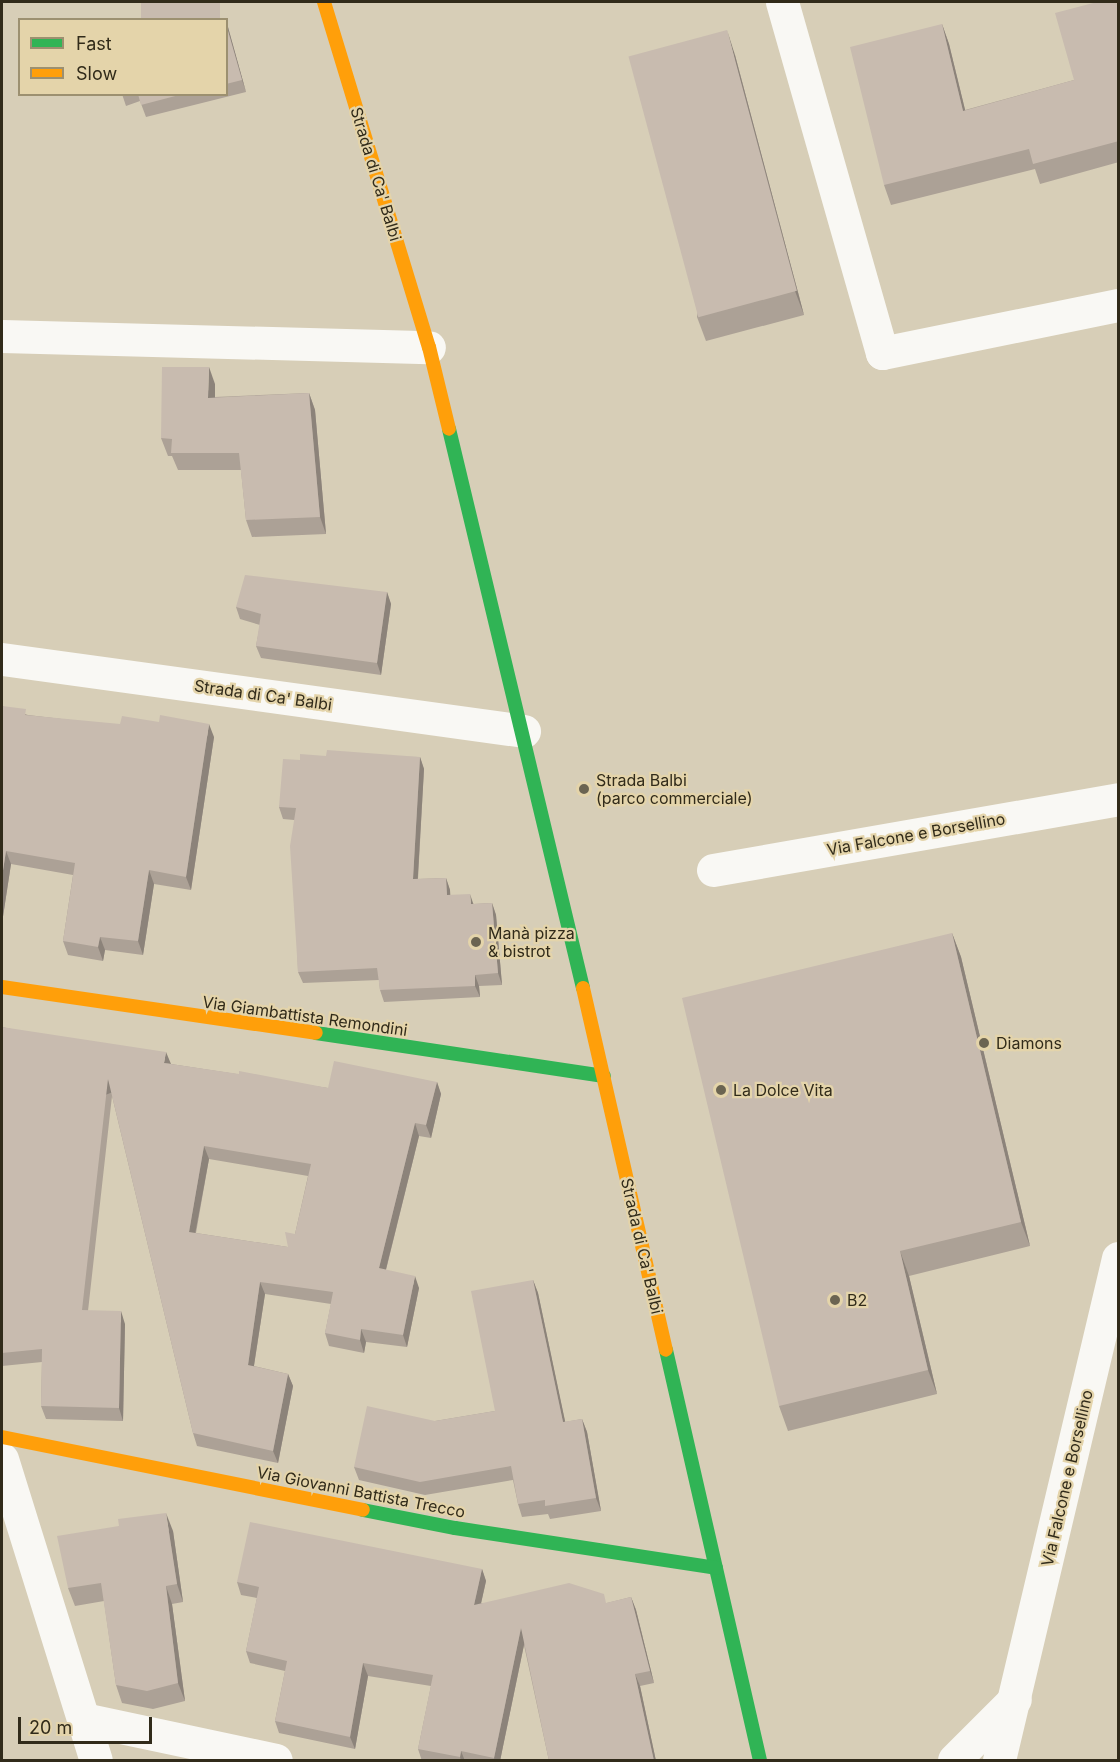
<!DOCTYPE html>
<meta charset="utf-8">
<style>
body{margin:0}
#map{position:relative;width:1120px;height:1762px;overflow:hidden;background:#d7ceb7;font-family:Inter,sans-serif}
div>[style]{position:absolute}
.street>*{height:33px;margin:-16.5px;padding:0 16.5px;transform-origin:16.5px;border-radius:16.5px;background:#f9f8f4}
.fast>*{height:14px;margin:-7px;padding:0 7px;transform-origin:7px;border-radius:7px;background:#30b455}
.slow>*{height:14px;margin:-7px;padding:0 7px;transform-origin:7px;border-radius:7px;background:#ff9f0a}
.wall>*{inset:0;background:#aca196}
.shaded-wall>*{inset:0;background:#8c837a;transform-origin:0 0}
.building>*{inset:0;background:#c8bbaf;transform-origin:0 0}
.dots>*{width:16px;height:16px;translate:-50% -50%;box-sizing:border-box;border:3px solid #e4d4aa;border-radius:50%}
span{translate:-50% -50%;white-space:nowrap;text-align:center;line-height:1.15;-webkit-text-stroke:4.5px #e4d4aa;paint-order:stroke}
.street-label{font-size:16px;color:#312b1a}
.poi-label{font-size:16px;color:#312b1a}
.left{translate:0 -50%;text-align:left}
.frame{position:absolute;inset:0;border:3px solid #312b1a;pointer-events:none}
.legend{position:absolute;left:18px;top:18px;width:210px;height:78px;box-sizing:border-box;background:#e4d4aa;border:2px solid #9c9070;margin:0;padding:8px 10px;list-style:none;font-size:18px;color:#312b1a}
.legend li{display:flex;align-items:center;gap:12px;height:30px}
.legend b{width:30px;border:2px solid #9c9070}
.scale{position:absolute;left:18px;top:1717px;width:134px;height:27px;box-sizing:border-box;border:3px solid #312b1a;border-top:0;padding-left:8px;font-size:18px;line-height:21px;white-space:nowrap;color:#312b1a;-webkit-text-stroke:4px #e4d4aa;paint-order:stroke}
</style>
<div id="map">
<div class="street">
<i style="left:782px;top:2px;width:365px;rotate:74.1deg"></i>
<i style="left:882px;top:353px;width:241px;rotate:-11.5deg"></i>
<i style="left:2px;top:336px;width:427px;rotate:1.5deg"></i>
<i style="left:2px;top:659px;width:527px;rotate:7.85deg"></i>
<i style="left:713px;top:870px;width:411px;rotate:-9.9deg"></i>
<i style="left:2px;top:1459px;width:315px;rotate:72.7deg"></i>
<i style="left:83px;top:1719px;width:197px;rotate:12deg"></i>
<i style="left:954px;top:1760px;width:86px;rotate:-45deg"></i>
<i style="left:999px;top:1760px;width:516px;rotate:-76.66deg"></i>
</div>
<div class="fast">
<i style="left:449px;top:429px;width:575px;rotate:76.52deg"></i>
<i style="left:316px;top:1033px;width:291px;rotate:8.5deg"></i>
<i style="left:666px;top:1350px;width:421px;rotate:77.1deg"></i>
<i style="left:363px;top:1510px;width:94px;rotate:11.1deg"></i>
<i style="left:455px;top:1528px;width:264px;rotate:8.7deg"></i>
</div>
<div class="slow">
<i style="left:324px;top:2px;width:361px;rotate:73.1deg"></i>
<i style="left:429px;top:347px;width:84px;rotate:76.3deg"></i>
<i style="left:2px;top:987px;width:317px;rotate:8.3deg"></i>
<i style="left:583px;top:988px;width:371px;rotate:77.1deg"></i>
<i style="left:2px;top:1437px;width:368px;rotate:11.4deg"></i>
</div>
<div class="wall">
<i style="clip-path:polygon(1119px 2px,1119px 162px,1040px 184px,1035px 169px,891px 205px,884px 185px,942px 24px,949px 44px,965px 110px,1074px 80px)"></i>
<i style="clip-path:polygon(226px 20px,246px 92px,146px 117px,140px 101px,126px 106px,122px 94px,226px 94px)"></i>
<i style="clip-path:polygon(735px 55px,804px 315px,706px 341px,697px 317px)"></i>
<i style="clip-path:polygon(215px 384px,215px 397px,309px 393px,315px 410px,326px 534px,252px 537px,246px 520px,241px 470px,178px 470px,172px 456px,168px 456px,161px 438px)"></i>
<i style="clip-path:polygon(387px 592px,391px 604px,381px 675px,261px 658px,256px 646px,260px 625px,240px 619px,236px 607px)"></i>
<i style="clip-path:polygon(2px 706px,28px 715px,214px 737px,191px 890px,154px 884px,143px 955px,105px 950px,103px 961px,68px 955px,63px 941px,73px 875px,11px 864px,2px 923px)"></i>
<i style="clip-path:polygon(326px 756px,420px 757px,424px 769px,418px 879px,446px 878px,450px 890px,450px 895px,474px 904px,492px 903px,496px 915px,502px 985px,479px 986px,480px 997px,384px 1002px,380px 990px,379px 980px,303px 983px,298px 972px,294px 820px,283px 819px,279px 807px,300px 760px)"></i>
<i style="clip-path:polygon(952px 933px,961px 957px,1030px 1246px,909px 1276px,937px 1394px,788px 1431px,779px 1406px)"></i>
<i style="clip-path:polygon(evenodd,2px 1027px,171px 1064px,328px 1088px,437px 1082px,441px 1094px,431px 1138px,419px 1136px,386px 1270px,419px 1288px,407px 1347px,366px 1342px,364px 1353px,329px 1346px,325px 1333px,331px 1304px,265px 1294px,254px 1366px,288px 1374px,293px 1386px,278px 1463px,197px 1446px,193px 1433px,112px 1096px,88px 1311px,125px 1324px,123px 1421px,46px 1419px,41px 1406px,42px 1362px,2px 1366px,2px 1027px,209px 1159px,308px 1176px,295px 1234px,288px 1247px,196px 1233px,209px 1159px)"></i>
<i style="clip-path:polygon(533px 1280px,538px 1293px,565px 1422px,582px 1419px,587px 1432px,601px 1511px,550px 1519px,548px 1514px,522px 1517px,518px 1504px,513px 1480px,425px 1495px,359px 1480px,354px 1467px,435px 1421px,495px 1411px)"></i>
<i style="clip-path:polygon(119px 1526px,173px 1531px,183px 1602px,172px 1604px,185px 1701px,153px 1709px,122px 1703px,116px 1685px,104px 1601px,75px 1606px,68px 1588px)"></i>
<i style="clip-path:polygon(482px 1569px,486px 1581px,481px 1603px,607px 1603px,631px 1597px,636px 1610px,654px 1683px,640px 1686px,656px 1761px,549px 1761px,524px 1645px,500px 1761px,422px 1761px,418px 1749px,431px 1686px,368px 1676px,355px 1749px,279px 1733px,275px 1721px,285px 1671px,250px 1663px,246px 1651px,257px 1598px,241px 1595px,237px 1582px)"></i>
</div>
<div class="shaded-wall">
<i style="clip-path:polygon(2px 2px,3px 2px,3px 22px,2px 19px)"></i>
<i style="clip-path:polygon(226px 20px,246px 92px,242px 80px,226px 24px)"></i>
<i style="clip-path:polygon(942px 24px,949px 44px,970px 130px,963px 111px)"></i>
<i style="clip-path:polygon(727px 30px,735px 55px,804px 315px,795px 291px)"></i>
<i style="clip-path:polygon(209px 367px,215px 384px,215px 415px,208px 398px)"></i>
<i style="clip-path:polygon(309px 393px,315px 410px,326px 534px,320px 517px)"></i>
<i style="clip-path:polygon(387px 592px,391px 604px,381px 675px,377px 663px)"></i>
<i style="clip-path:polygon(209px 724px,214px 737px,191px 890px,186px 877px)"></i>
<i style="clip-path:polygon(420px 757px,424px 769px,417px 891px,413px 879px)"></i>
<i style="clip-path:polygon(6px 851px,11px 864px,2px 923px,2px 877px)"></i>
<i style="clip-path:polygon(149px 870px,154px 884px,143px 955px,138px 941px)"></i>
<i style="clip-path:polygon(446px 878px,450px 890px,451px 907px,447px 895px)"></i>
<i style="clip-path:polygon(470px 894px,474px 906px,471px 904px)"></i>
<i style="clip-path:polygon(492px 903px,496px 915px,502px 985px,498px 973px)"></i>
<i style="clip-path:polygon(952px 933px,961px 957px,1030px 1246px,1021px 1222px)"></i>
<i style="clip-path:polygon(100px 937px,105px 950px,103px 961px,98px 947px)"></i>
<i style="clip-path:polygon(475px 975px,479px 986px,480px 997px,475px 986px)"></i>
<i style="clip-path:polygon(166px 1052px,171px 1064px,164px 1063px)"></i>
<i style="left:108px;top:1079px;width:14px;height:232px;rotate:69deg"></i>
<i style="clip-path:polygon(437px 1082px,441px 1094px,431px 1138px,426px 1125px)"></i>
<i style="clip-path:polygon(415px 1123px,419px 1136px,383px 1281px,379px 1268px)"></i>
<i style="clip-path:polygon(204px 1146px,209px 1159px,193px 1245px,189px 1232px)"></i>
<i style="clip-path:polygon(900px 1251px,909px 1276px,937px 1394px,928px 1370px)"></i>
<i style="clip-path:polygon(415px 1276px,419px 1288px,407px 1347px,403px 1335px)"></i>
<i style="clip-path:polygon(533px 1280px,538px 1293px,568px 1435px,563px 1422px)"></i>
<i style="clip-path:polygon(260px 1282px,265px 1294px,252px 1378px,248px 1365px)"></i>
<i style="clip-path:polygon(121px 1311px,125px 1324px,123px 1421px,119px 1408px)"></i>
<i style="clip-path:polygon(361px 1329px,366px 1342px,364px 1353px,360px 1340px)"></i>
<i style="clip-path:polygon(288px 1374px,293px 1386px,278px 1463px,273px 1451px)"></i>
<i style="clip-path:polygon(582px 1419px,587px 1432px,601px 1511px,596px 1498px)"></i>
<i style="clip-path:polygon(166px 1513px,173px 1531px,183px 1602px,177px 1584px)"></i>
<i style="clip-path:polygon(482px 1569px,486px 1581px,478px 1617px,474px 1605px)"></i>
<i style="clip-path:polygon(166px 1586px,172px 1604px,185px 1701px,178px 1683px)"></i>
<i style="clip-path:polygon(631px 1597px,636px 1610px,654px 1683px,650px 1671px)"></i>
<i style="clip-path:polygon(521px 1628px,525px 1640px,500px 1761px,495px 1761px,494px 1758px)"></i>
<i style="clip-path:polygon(363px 1663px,368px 1676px,355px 1749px,350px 1737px)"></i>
<i style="clip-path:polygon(635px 1674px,640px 1686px,656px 1761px,654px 1761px)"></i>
<i style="clip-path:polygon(461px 1751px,465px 1761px,461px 1761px,460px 1757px)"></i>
</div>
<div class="building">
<i style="left:141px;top:2px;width:79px;height:18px"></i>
<i style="clip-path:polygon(1097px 2px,1119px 2px,1119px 141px,1033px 164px,1029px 149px,884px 185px,850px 47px,942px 24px,963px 111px,1074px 80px,1055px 13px)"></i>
<i style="clip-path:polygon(226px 24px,242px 80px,226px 84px)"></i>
<i style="left:727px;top:30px;width:270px;height:102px;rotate:75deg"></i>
<i style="clip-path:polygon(138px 94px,183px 94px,141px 105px)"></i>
<i style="clip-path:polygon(162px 367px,209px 367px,208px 398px,309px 393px,320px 517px,246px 520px,239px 453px,171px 453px,172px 439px,161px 438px)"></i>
<i style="clip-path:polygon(245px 575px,387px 592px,377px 663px,256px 646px,261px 614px,236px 607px)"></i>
<i style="clip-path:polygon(2px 706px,26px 709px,25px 715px,120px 724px,122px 716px,159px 722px,160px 715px,209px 724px,186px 877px,149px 870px,138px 941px,100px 937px,98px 947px,63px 941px,75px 863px,6px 851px,2px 877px)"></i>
<i style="clip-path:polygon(327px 750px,420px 757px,413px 879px,446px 878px,447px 895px,470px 894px,471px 904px,492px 903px,498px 973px,475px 975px,475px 986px,380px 990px,377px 968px,298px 972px,290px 846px,296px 808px,279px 807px,283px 759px,300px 760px,300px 754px,326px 756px)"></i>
<i style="clip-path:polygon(952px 933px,1021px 1222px,900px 1251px,928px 1370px,779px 1406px,682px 998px)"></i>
<i style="clip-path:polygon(evenodd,2px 1027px,166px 1052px,164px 1063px,239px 1074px,239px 1071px,328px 1088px,334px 1061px,437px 1082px,426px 1125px,415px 1123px,379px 1268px,415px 1276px,403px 1335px,361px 1329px,360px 1340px,325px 1333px,333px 1292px,260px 1282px,248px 1365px,288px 1374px,273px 1451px,193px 1433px,108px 1079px,82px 1310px,121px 1311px,119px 1408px,41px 1406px,42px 1349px,2px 1353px,2px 1027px,204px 1146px,311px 1164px,295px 1234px,285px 1232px,288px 1247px,189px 1232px,204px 1146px)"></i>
<i style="clip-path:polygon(533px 1280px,563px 1422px,582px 1419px,596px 1498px,545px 1506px,545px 1500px,518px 1504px,511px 1466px,420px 1482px,354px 1467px,367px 1406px,435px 1421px,495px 1411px,471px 1291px)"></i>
<i style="clip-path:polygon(166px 1513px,177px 1584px,166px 1586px,178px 1683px,147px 1691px,116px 1685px,101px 1583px,68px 1588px,57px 1536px,119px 1526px,118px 1519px)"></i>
<i style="clip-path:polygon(250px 1522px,482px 1569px,474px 1605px,569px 1583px,604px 1594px,606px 1603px,631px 1597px,650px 1671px,635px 1674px,654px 1761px,549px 1761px,521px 1628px,494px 1758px,461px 1751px,460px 1757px,418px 1749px,433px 1675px,363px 1663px,350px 1737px,275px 1721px,287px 1661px,246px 1651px,259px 1587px,237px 1582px)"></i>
</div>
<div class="dots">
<i style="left:584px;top:789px;background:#6b6451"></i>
<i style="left:476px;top:942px;background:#6b6451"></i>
<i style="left:984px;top:1043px;background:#6b6451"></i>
<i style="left:721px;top:1090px;background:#6b6451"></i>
<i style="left:835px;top:1300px;background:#6b6451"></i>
</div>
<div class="street-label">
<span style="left:376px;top:174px;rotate:73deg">Strada di Ca' Balbi</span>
<span style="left:263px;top:695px;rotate:8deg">Strada di Ca' Balbi</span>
<span style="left:916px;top:834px;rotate:-10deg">Via Falcone e Borsellino</span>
<span style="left:305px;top:1016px;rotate:8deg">Via Giambattista Remondini</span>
<span style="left:642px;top:1246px;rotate:77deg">Strada di Ca' Balbi</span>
<span style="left:1067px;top:1478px;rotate:-77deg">Via Falcone e Borsellino</span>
<span style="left:361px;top:1492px;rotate:11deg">Via Giovanni Battista Trecco</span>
</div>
<div class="poi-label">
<span class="left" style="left:596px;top:789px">Strada Balbi<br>(parco commerciale)</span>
<span class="left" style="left:488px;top:942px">Manà pizza<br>&amp; bistrot</span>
<span class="left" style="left:996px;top:1043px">Diamons</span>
<span class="left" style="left:733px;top:1090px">La Dolce Vita</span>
<span class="left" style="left:847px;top:1300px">B2</span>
</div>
<div class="frame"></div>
<ul class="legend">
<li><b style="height:8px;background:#30b455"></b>Fast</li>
<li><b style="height:8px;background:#ff9f0a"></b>Slow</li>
</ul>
<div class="scale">20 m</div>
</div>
